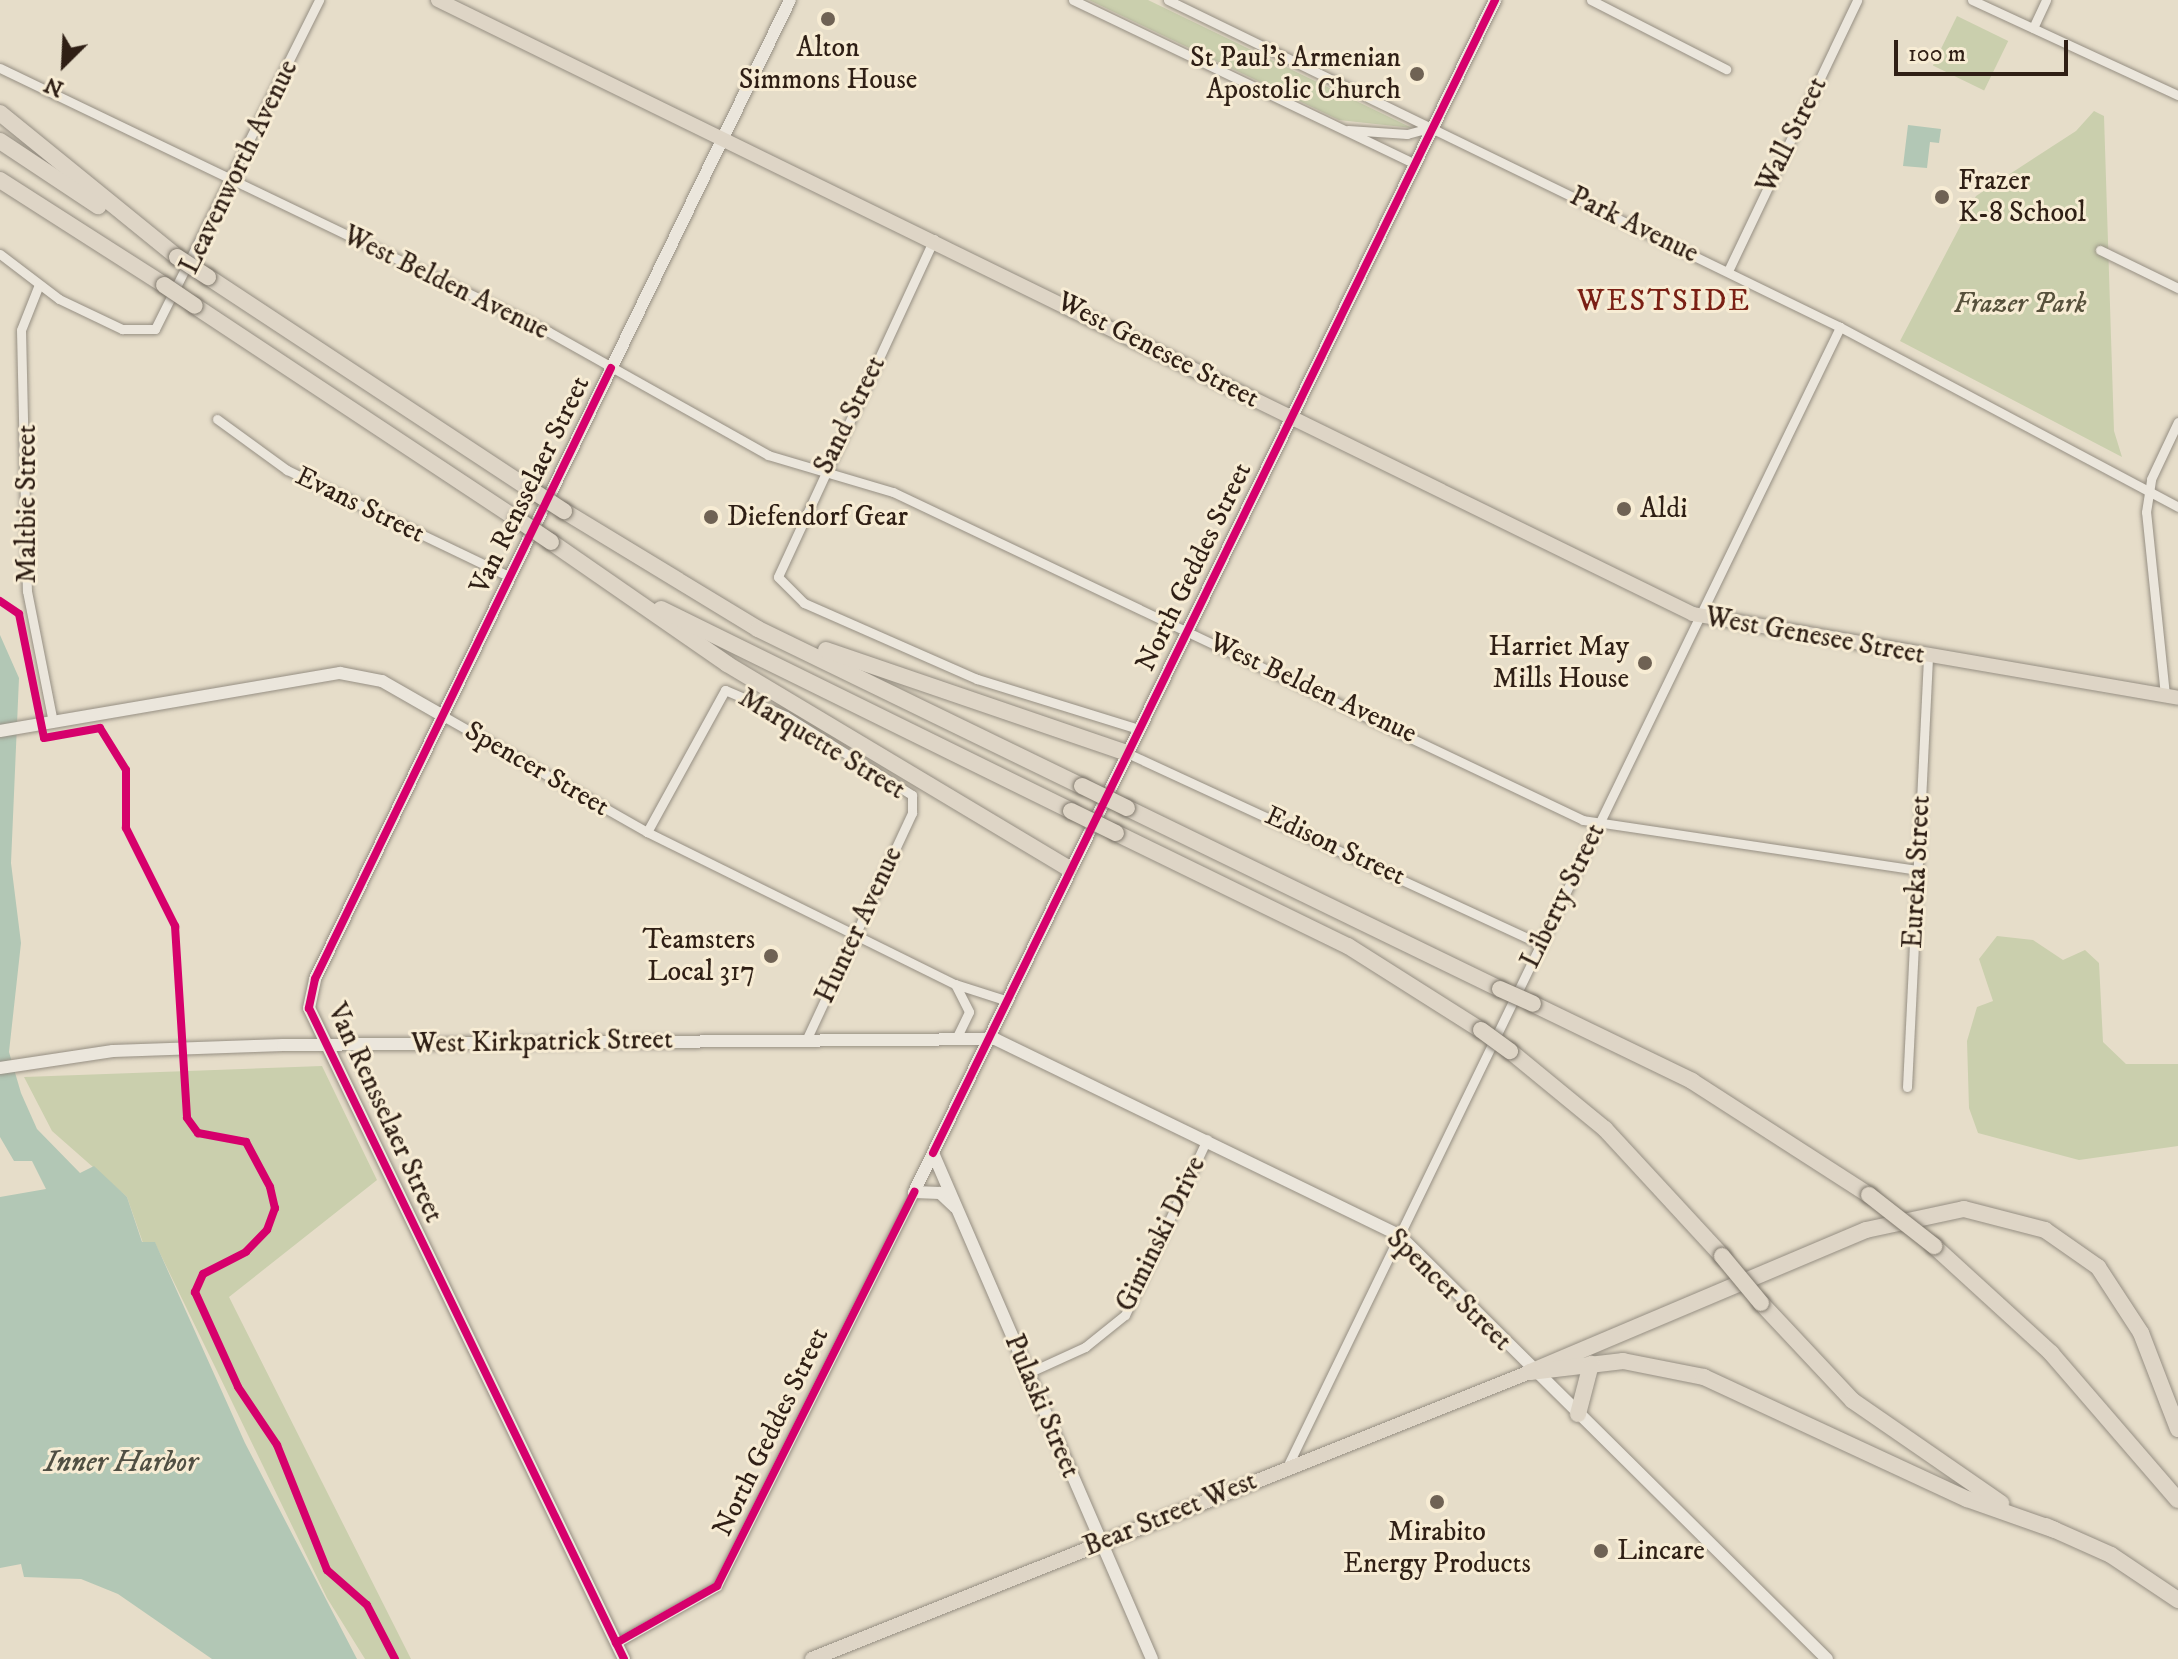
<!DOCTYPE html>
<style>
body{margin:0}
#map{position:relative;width:2178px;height:1659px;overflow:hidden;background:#e6ddc9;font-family:"IM FELL DW Pica",serif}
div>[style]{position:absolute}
.green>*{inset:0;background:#cacfad;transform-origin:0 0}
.water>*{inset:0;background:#b2c7b5}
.roads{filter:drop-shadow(0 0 2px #968f83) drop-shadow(0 0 2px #968f83)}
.street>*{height:9px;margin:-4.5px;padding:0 4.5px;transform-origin:4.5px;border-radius:4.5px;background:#ebe6dc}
.secondary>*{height:12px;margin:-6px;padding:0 6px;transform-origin:6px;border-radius:6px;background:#ebe6dc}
.primary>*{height:14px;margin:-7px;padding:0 7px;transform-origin:7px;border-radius:7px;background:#ded5c6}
.highway>*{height:16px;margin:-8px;padding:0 8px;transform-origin:8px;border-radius:8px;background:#ded5c6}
.bridges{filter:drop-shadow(0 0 2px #7d766a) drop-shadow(0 0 2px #7d766a)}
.highway-bridge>*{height:16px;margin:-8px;padding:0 8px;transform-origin:8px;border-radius:8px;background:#ded5c6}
.cycleway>*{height:8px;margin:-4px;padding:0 4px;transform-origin:4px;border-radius:4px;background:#d6006c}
.dots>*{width:22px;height:22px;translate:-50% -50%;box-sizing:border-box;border:4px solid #f7ecd4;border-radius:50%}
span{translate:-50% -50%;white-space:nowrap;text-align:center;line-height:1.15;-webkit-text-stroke:6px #f7ecd4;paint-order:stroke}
.poi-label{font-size:28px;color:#2f1f15}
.right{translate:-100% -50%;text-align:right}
.left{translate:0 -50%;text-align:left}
.street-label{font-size:28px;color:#2f1f15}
.park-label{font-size:28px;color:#57513c;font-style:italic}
.neighbourhood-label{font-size:30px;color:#7a1f14;letter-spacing:2px}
.water-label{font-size:30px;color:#504f43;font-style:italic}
.north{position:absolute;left:24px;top:24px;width:80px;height:80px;-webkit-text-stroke:6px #f7ecd4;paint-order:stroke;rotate:204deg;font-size:22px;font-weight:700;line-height:32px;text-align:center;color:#2f1f15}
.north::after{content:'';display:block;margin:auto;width:28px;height:36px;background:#2f1f15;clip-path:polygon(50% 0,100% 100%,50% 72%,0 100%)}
.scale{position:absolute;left:1894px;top:40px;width:174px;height:36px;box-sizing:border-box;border:4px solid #2f1f15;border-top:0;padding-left:10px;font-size:24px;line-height:28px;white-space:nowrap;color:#2f1f15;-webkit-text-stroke:6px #f7ecd4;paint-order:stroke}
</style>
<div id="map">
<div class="green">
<i style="clip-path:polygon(1089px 0,1148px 0,1412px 128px,1339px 120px)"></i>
<i style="left:1957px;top:16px;width:57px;height:55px;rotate:26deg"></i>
<i style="clip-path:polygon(2094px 111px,2104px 116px,2114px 431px,2122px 457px,1900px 341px,1976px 196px,2076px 131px)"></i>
<i style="clip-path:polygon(1997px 936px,2033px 940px,2063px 960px,2085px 950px,2099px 963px,2103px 1042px,2126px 1064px,2178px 1064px,2178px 1146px,2079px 1160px,1978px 1133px,1969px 1108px,1967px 1041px,1977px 1007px,1993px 1001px,1979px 959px)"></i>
<i style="clip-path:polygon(322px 1066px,377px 1180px,229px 1297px,411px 1659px,365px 1659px,327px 1598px,155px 1243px,143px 1243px,127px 1197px,52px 1131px,24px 1077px)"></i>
</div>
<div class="water">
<i style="clip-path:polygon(1908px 125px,1941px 129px,1939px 143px,1930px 142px,1927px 168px,1903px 166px)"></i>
<i style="clip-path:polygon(0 635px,19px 678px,11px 863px,21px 943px,9px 1052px,21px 1093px,37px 1129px,80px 1173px,94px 1166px,127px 1197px,142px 1242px,155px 1242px,245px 1443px,357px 1659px,212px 1659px,118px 1594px,81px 1579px,24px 1577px,21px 1564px,0 1568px,0 1197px,46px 1189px,32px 1161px,14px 1161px,0 1137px)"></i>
</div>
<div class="roads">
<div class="street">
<i style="left:1073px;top:0;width:379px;rotate:25.6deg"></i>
<i style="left:1168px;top:0;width:747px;rotate:25.95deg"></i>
<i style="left:1840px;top:327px;width:383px;rotate:28deg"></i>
<i style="left:1591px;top:0;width:152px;rotate:27.1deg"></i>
<i style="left:1972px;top:0;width:227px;rotate:24.8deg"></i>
<i style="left:2033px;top:28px;width:31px;rotate:-65deg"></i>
<i style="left:0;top:68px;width:609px;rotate:25.68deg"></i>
<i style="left:549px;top:332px;width:251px;rotate:29.3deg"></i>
<i style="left:768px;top:455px;width:130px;rotate:16.5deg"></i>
<i style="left:893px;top:492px;width:764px;rotate:25.42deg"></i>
<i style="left:1583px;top:820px;width:338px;rotate:8.5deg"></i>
<i style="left:1348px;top:130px;width:59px;rotate:3.9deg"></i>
<i style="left:1407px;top:134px;width:27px;rotate:-15deg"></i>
<i style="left:934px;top:239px;width:372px;rotate:114.8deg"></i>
<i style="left:778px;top:577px;width:37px;rotate:45deg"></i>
<i style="left:804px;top:603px;width:189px;rotate:23.7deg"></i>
<i style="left:977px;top:679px;width:170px;rotate:17.2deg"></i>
<i style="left:2100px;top:250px;width:87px;rotate:26deg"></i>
<i style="left:0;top:254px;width:74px;rotate:37.3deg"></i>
<i style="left:59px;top:299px;width:70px;rotate:25.5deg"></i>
<i style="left:122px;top:329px;width:33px"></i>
<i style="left:155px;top:329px;width:368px;rotate:-63.5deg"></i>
<i style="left:1728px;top:271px;width:300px;rotate:-64.5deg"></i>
<i style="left:38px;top:287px;width:46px;rotate:111.6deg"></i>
<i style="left:21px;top:330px;width:261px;rotate:88.7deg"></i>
<i style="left:27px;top:591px;width:134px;rotate:78.8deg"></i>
<i style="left:217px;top:419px;width:87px;rotate:36.1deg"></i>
<i style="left:287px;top:470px;width:247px;rotate:25.6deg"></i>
<i style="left:2165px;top:695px;width:184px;rotate:-95.9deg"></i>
<i style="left:2146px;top:512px;width:33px;rotate:-81deg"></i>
<i style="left:2151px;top:479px;width:63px;rotate:-64.7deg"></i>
<i style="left:443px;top:716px;width:235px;rotate:29.6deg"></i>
<i style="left:647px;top:832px;width:343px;rotate:26.3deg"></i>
<i style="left:955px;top:984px;width:56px;rotate:17.8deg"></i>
<i style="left:1127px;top:753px;width:455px;rotate:24.8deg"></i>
<i style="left:647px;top:832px;width:162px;rotate:-61.2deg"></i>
<i style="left:725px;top:690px;width:66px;rotate:23.1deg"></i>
<i style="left:786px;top:716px;width:149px;rotate:32.1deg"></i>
<i style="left:912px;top:795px;width:18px;rotate:90deg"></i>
<i style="left:912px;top:813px;width:248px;rotate:115deg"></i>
<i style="left:955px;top:984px;width:31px;rotate:63deg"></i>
<i style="left:969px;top:1012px;width:28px;rotate:116deg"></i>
<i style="left:1907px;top:1087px;width:431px;rotate:-87.2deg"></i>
<i style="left:1028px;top:1373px;width:63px;rotate:-24.5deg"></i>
<i style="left:1085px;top:1347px;width:51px;rotate:-38.7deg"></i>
<i style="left:1125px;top:1315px;width:194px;rotate:-65deg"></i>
<i style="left:1288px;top:1465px;width:1265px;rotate:-64.12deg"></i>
<i style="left:616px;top:1643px;width:116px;rotate:-29.4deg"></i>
<i style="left:717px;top:1586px;width:441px;rotate:-63.4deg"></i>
</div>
<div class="secondary">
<i style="left:0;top:731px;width:345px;rotate:-9.7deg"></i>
<i style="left:340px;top:673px;width:43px;rotate:10.8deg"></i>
<i style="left:382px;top:681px;width:70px;rotate:29.8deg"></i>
<i style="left:0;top:1068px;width:114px;rotate:-8.6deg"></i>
<i style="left:113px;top:1051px;width:170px;rotate:-2deg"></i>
<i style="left:283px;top:1045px;width:712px;rotate:-0.48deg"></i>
<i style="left:995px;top:1039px;width:450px;rotate:25.9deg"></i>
<i style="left:1400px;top:1236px;width:601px;rotate:44.73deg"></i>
<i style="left:933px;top:1153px;width:551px;rotate:66.6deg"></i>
<i style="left:955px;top:1207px;width:21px;rotate:-137deg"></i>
<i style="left:940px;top:1193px;width:26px;rotate:-178deg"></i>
<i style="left:914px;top:1192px;width:1326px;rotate:-64.01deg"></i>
<i style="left:624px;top:1659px;width:723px;rotate:-115.82deg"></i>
<i style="left:309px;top:1008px;width:30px;rotate:-78deg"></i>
<i style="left:315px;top:979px;width:1088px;rotate:-64.12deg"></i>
</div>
<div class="primary">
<i style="left:438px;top:0;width:1397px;rotate:26.07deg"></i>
<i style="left:1693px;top:614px;width:492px;rotate:9.8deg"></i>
<i style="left:812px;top:1659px;width:773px;rotate:-21.79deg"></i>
</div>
<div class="highway">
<i style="left:0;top:113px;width:228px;rotate:39.1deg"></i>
<i style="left:0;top:141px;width:118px;rotate:33.6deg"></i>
<i style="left:0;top:180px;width:195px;rotate:32.6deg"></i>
<i style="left:208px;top:277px;width:389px;rotate:33.4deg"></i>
<i style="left:195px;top:306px;width:386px;rotate:33.5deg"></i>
<i style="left:564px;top:511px;width:227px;rotate:31.3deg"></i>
<i style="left:758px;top:629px;width:360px;rotate:25.9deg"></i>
<i style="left:551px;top:542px;width:214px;rotate:34.7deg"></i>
<i style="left:727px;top:664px;width:399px;rotate:30.9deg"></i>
<i style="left:661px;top:609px;width:457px;rotate:26.2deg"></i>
<i style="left:826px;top:650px;width:318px;rotate:18.9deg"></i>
<i style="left:1127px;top:808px;width:415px;rotate:25.9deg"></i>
<i style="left:1116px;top:833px;width:258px;rotate:26deg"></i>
<i style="left:1348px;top:946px;width:157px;rotate:32.3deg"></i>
<i style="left:1533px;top:1004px;width:177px;rotate:25.8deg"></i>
<i style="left:1692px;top:1081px;width:211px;rotate:32.8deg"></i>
<i style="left:1510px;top:1051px;width:123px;rotate:39.4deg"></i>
<i style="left:1605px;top:1129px;width:173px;rotate:47.3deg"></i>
<i style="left:1934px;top:1246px;width:159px;rotate:42.4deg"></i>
<i style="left:2051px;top:1353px;width:194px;rotate:49.2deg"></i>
<i style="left:1761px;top:1303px;width:134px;rotate:46.8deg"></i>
<i style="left:1853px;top:1401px;width:180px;rotate:34.6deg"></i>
<i style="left:1530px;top:1372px;width:365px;rotate:-22.9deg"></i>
<i style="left:1866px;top:1230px;width:100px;rotate:-12.1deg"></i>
<i style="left:1964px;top:1209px;width:84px;rotate:14.5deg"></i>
<i style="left:2045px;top:1230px;width:65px;rotate:34.9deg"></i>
<i style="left:2098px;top:1267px;width:79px;rotate:56.9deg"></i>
<i style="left:2141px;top:1333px;width:103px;rotate:68.9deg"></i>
<i style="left:1530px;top:1372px;width:94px;rotate:-6.7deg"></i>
<i style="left:1623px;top:1361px;width:83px;rotate:11.2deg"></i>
<i style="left:1704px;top:1377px;width:290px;rotate:24.9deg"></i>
<i style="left:1967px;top:1499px;width:93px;rotate:19.4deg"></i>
<i style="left:1578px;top:1414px;width:52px;rotate:-75.4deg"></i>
<i style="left:2046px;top:1526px;width:71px;rotate:24deg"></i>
<i style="left:2111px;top:1555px;width:81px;rotate:33.9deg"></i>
</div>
</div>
<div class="bridges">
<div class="highway-bridge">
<i style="left:177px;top:257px;width:37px;rotate:33deg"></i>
<i style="left:164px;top:285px;width:37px;rotate:34deg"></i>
<i style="left:533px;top:491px;width:37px;rotate:33deg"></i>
<i style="left:517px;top:519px;width:41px;rotate:34.1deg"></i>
<i style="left:1082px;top:786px;width:50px;rotate:26.1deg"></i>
<i style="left:1071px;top:811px;width:50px;rotate:26.1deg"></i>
<i style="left:1500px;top:989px;width:36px;rotate:24deg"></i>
<i style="left:1481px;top:1030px;width:36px;rotate:36deg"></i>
<i style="left:1869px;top:1195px;width:83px;rotate:38.1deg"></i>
<i style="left:1722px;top:1256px;width:61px;rotate:50.3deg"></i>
</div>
</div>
<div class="cycleway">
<i style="left:611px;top:368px;width:679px;rotate:115.85deg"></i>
<i style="left:315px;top:979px;width:30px;rotate:102deg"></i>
<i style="left:309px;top:1008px;width:723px;rotate:64.18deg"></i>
<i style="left:0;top:601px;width:23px;rotate:34deg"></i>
<i style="left:19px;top:614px;width:126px;rotate:78.6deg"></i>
<i style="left:44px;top:738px;width:57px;rotate:-10.1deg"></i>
<i style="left:100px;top:728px;width:49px;rotate:58.2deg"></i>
<i style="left:126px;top:770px;width:58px;rotate:90deg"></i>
<i style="left:126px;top:828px;width:110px;rotate:63.4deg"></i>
<i style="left:175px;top:926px;width:192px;rotate:86.4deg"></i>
<i style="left:187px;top:1118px;width:19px;rotate:54deg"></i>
<i style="left:198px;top:1133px;width:49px;rotate:10.6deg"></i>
<i style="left:246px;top:1142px;width:51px;rotate:61.9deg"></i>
<i style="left:270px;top:1187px;width:22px;rotate:77deg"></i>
<i style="left:275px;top:1208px;width:23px;rotate:110deg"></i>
<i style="left:267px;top:1230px;width:30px;rotate:134deg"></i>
<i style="left:246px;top:1252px;width:48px;rotate:152.9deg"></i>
<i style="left:203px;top:1274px;width:20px;rotate:114deg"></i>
<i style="left:195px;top:1292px;width:104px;rotate:65.6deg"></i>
<i style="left:238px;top:1387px;width:70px;rotate:56.1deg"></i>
<i style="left:277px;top:1445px;width:135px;rotate:68.2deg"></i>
<i style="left:327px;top:1570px;width:53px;rotate:41.2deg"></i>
<i style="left:367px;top:1605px;width:61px;rotate:62.6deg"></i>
<i style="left:933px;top:1153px;width:1283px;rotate:-64.01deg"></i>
<i style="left:616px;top:1643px;width:116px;rotate:-29.4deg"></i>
<i style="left:717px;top:1586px;width:441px;rotate:-63.4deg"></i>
</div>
<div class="dots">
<i style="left:828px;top:19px;background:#6f6254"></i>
<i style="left:1417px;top:74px;background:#6f6254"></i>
<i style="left:1942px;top:197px;background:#6f6254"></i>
<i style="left:1624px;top:509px;background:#6f6254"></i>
<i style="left:711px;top:517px;background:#6f6254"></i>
<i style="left:1645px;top:663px;background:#6f6254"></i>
<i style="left:771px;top:956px;background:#6f6254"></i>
<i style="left:1437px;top:1502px;background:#6f6254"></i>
<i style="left:1601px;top:1551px;background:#6f6254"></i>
</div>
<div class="poi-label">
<span style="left:828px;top:64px">Alton<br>Simmons House</span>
<span class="right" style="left:1401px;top:74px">St Paul's Armenian<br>Apostolic Church</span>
<span class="left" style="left:1958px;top:197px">Frazer<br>K-8 School</span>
<span class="left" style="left:1640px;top:509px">Aldi</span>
<span class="left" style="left:727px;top:517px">Diefendorf Gear</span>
<span class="right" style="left:1629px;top:663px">Harriet May<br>Mills House</span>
<span class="right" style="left:755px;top:956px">Teamsters<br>Local 317</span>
<span style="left:1437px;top:1548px">Mirabito<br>Energy Products</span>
<span class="left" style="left:1617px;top:1551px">Lincare</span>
</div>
<div class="street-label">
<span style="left:1792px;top:135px;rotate:-64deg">Wall Street</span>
<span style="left:239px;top:167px;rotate:-64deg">Leavenworth Avenue</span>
<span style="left:1634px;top:225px;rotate:26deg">Park Avenue</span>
<span style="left:446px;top:283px;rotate:26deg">West Belden Avenue</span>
<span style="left:1158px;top:350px;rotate:27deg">West Genesee Street</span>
<span style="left:850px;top:415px;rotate:-64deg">Sand Street</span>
<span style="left:530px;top:485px;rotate:-64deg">Van Rensselaer Street</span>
<span style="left:27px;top:504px;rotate:-90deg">Maltbie Street</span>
<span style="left:360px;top:505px;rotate:26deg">Evans Street</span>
<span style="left:1194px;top:567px;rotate:-64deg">North Geddes Street</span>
<span style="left:1815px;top:636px;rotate:10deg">West Genesee Street</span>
<span style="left:1313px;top:688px;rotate:25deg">West Belden Avenue</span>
<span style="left:822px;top:744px;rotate:31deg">Marquette Street</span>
<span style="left:537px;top:769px;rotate:30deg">Spencer Street</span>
<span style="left:1335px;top:846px;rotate:25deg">Edison Street</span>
<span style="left:1917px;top:872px;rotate:-87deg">Eureka Street</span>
<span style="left:1563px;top:896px;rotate:-64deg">Liberty Street</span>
<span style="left:859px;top:925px;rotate:-65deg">Hunter Avenue</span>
<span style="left:542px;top:1042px;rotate:-1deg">West Kirkpatrick Street</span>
<span style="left:385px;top:1113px;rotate:65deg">Van Rensselaer Street</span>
<span style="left:1161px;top:1234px;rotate:-64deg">Giminski Drive</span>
<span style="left:1449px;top:1290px;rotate:44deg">Spencer Street</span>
<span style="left:1042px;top:1406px;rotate:67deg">Pulaski Street</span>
<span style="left:771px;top:1432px;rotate:-64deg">North Geddes Street</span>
<span style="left:1170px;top:1514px;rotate:-22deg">Bear Street West</span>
</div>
<div class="park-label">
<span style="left:2020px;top:304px">Frazer Park</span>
</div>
<div class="neighbourhood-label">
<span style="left:1664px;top:302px">WESTSIDE</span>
</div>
<div class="water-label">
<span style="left:121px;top:1463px">Inner Harbor</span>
</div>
<div class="north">N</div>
<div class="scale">100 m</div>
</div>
